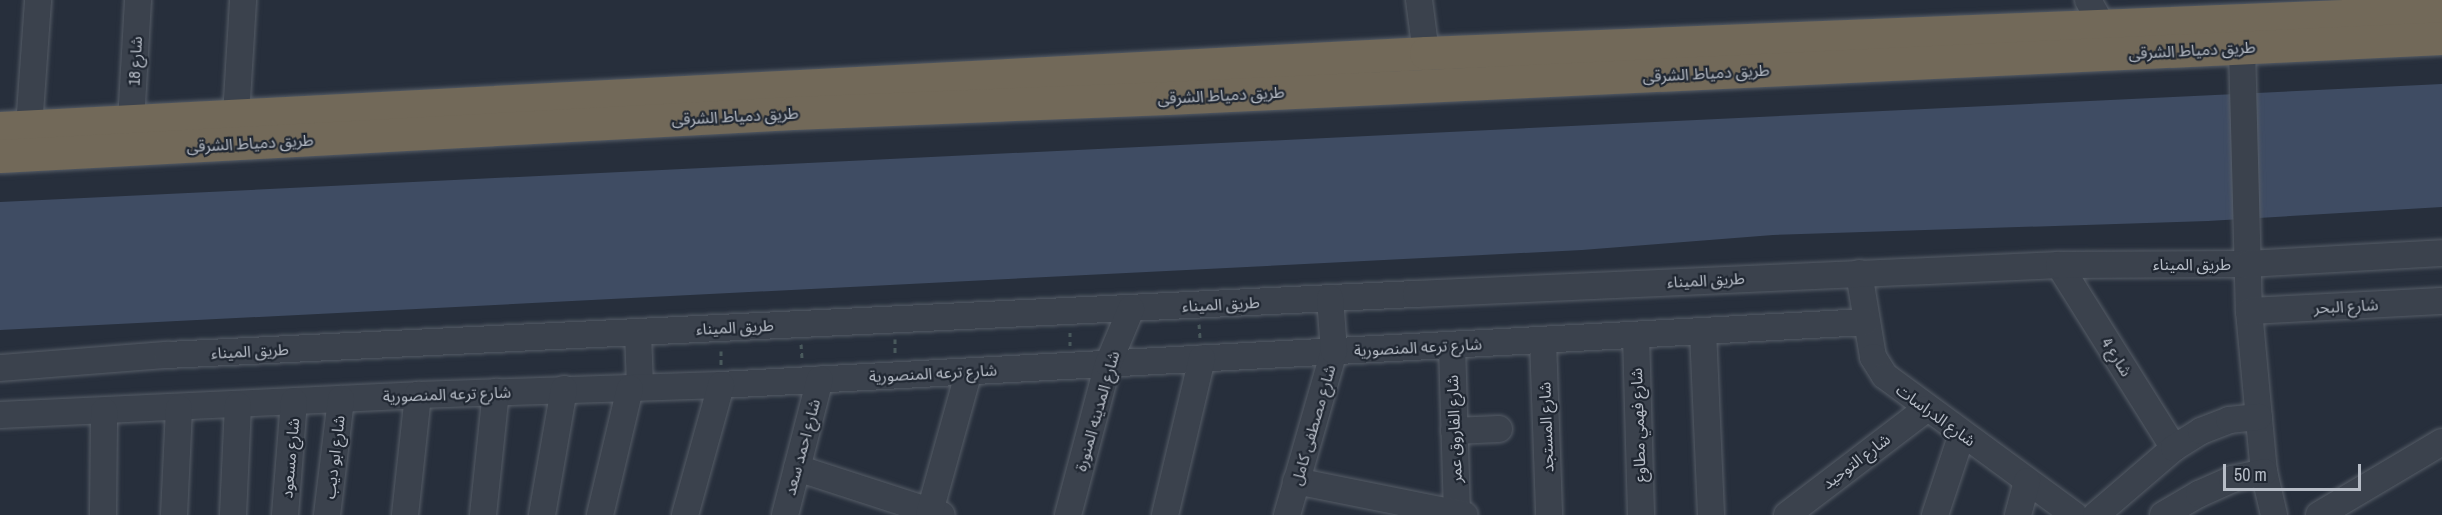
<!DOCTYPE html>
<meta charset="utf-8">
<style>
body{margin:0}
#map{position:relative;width:2442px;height:515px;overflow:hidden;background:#272f3c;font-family:"Archivo Narrow","Noto Sans Arabic",sans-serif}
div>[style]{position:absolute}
.water>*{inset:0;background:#3f4c63}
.path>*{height:3px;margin-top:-1.5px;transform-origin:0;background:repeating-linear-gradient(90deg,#49595c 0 4.5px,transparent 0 9px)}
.roads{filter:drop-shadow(0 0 2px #565d67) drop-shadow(0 0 2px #565d67)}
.minor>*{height:26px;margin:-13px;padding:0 13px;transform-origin:13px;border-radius:13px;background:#3b424d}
.highway>*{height:33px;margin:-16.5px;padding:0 16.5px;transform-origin:16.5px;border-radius:16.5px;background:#726959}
span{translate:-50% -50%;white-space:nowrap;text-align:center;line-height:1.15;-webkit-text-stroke:4.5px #202732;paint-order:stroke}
.street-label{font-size:16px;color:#b7bdc7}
.scale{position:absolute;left:2223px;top:464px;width:138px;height:27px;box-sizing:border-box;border:3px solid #b7bdc7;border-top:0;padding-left:8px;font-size:18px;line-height:21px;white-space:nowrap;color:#b7bdc7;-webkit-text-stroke:4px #202732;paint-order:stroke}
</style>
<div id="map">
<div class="water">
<i style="clip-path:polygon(2442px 84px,2442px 207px,2208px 221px,1773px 235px,1582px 250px,0 330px,0 202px)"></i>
</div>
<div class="path">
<i style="left:1199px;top:324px;width:15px;rotate:86deg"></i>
<i style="left:895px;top:339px;width:15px;rotate:90deg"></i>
<i style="left:801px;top:344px;width:14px;rotate:86deg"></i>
<i style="left:1070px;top:346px;width:14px;rotate:-90deg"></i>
<i style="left:721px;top:351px;width:14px;rotate:90deg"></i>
</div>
<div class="roads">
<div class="minor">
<i style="left:1419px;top:0;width:53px;rotate:82.5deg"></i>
<i style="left:2088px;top:0;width:31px;rotate:61deg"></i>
<i style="left:2242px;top:48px;width:263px;rotate:88.5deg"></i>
<i style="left:2249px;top:311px;width:162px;rotate:84.7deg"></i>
<i style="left:2264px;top:472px;width:44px;rotate:76.9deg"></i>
<i style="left:236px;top:116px;width:116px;rotate:-86.5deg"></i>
<i style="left:131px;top:122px;width:122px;rotate:-86.7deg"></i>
<i style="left:29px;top:127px;width:127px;rotate:-85.9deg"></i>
<i style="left:2059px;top:265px;width:216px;rotate:57.9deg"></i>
<i style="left:1859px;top:273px;width:85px;rotate:80.5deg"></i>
<i style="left:1873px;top:357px;width:22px;rotate:58deg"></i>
<i style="left:1885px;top:376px;width:235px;rotate:36.3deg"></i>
<i style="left:2249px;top:311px;width:193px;rotate:-3deg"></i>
<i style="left:1703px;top:331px;width:184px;rotate:87.5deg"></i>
<i style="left:638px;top:332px;width:55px;rotate:87.9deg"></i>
<i style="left:1636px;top:335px;width:180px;rotate:88.4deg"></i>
<i style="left:1543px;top:340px;width:175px;rotate:88deg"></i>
<i style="left:1452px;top:345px;width:168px;rotate:88.3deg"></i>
<i style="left:0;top:368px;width:168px;rotate:-4.5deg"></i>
<i style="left:167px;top:355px;width:1250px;rotate:-2.8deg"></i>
<i style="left:1416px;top:294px;width:644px;rotate:-2.58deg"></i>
<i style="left:2059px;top:265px;width:188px;rotate:-0.3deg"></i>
<i style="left:2247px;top:264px;width:195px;rotate:-3.2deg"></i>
<i style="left:0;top:415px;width:418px;rotate:-2.7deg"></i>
<i style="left:418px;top:395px;width:303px;rotate:-1.9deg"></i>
<i style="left:721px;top:385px;width:1146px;rotate:-3.15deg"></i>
<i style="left:1454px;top:431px;width:45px;rotate:-2.5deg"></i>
<i style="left:797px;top:468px;width:152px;rotate:18deg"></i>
<i style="left:1296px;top:481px;width:172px;rotate:11.4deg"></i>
<i style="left:103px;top:515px;width:104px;rotate:-89.4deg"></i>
<i style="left:174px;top:515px;width:107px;rotate:-87.3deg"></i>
<i style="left:233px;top:515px;width:110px;rotate:-87.4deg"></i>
<i style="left:285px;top:515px;width:114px;rotate:-85.5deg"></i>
<i style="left:327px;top:515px;width:117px;rotate:-83.1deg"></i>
<i style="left:405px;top:515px;width:121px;rotate:-83.8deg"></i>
<i style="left:483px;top:515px;width:124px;rotate:-84deg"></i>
<i style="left:542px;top:515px;width:128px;rotate:-80.1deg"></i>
<i style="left:600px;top:515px;width:130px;rotate:-76.7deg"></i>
<i style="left:685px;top:515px;width:135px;rotate:-74.5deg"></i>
<i style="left:785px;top:515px;width:140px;rotate:-75.6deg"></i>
<i style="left:929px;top:515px;width:149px;rotate:-74.5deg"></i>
<i style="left:1068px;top:515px;width:156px;rotate:-75.2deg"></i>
<i style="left:1108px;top:364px;width:60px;rotate:-67.3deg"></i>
<i style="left:1165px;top:515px;width:161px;rotate:-76.7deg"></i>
<i style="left:1287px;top:515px;width:171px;rotate:-74deg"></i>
<i style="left:1334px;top:351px;width:53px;rotate:-94.3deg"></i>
<i style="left:1787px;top:515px;width:175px;rotate:-37.3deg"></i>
<i style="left:1935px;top:515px;width:85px;rotate:-71.6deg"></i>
<i style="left:2018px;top:515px;width:35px;rotate:-75deg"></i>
<i style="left:2096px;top:515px;width:103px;rotate:-40.7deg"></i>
<i style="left:2174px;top:448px;width:32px;rotate:-32deg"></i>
<i style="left:2201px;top:431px;width:30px;rotate:-21deg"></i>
<i style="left:2229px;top:420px;width:30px;rotate:-6deg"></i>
<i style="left:2163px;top:515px;width:42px;rotate:-30.3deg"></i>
<i style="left:2199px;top:494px;width:36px;rotate:-24deg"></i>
<i style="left:2232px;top:479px;width:33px;rotate:-12deg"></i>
<i style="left:2319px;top:515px;width:143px;rotate:-30.7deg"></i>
</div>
<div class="highway">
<i style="left:0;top:128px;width:1428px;rotate:-3.01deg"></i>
<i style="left:1426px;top:53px;width:1017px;rotate:-2.31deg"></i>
<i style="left:0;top:156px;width:794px;rotate:-3.1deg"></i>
<i style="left:793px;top:113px;width:374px;rotate:-2.3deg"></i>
<i style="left:1167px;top:98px;width:1276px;rotate:-2.69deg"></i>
</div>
</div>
<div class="street-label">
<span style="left:2192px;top:50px;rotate:-3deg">طريق دمياط الشرقى</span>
<span style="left:135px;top:61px;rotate:-87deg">شارع 18</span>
<span style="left:1706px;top:73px;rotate:-3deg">طريق دمياط الشرقى</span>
<span style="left:1221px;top:95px;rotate:-3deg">طريق دمياط الشرقى</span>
<span style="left:735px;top:116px;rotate:-3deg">طريق دمياط الشرقى</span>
<span style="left:250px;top:143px;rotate:-3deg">طريق دمياط الشرقى</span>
<span style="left:2192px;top:264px">طريق الميناء</span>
<span style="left:1706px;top:280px;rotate:-3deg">طريق الميناء</span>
<span style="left:1221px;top:304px;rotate:-3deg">طريق الميناء</span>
<span style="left:2346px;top:306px;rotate:-3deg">شارع البحر</span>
<span style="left:735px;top:327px;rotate:-3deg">طريق الميناء</span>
<span style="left:1418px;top:347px;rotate:-3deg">شارع ترعه المنصورية</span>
<span style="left:250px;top:351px;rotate:-3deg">طريق الميناء</span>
<span style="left:2117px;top:357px;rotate:58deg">شارع 4</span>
<span style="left:933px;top:373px;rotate:-3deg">شارع ترعه المنصورية</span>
<span style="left:447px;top:394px;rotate:-2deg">شارع ترعه المنصورية</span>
<span style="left:1097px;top:411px;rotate:-74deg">شارع المدينه المنورة</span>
<span style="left:1936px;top:415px;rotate:36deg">شارع الدراسات</span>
<span style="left:1313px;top:425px;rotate:-74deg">شارع مصطفى كامل</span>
<span style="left:1638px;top:425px;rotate:-92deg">شارع فهمي مطاوع</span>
<span style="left:1546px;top:427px;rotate:-92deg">شارع المستجد</span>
<span style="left:1454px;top:429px;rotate:-92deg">شارع الفاروق عمر</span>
<span style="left:802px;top:447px;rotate:-75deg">شارع احمد سعد</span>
<span style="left:334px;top:457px;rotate:-83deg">شارع ابو ديب</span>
<span style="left:290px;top:458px;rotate:-85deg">شارع مسعود</span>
<span style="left:1856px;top:461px;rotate:-37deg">شارع التوحيد</span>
</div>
<div class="scale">50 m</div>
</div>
